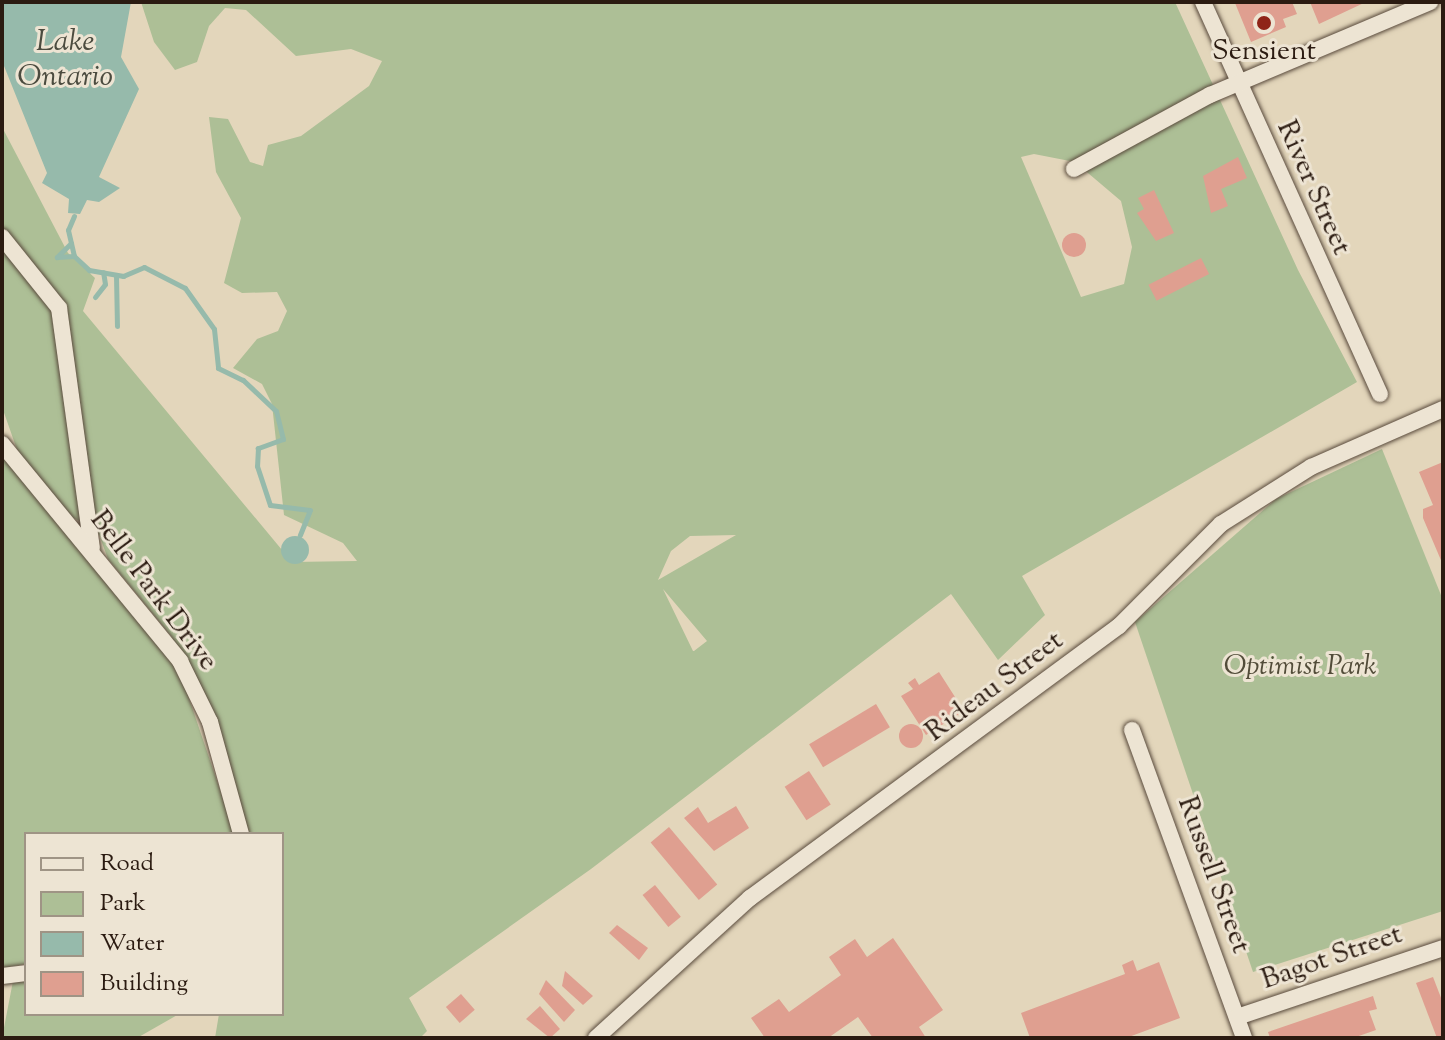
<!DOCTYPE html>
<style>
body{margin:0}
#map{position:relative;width:1445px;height:1040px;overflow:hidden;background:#e3d6bb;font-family:"Sorts Mill Goudy",serif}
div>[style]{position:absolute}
.green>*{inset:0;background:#adbf96}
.water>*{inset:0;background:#96baab}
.round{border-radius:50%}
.stream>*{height:5px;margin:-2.5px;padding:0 2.5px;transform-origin:2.5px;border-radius:2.5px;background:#96baab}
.building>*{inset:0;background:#df9f90;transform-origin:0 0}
.roads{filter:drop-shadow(0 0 2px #594a3c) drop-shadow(0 0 2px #594a3c)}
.minor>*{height:16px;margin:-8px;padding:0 8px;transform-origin:8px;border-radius:8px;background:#ede4d3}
.dots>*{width:22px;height:22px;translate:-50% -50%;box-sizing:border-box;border:4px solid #ede4d3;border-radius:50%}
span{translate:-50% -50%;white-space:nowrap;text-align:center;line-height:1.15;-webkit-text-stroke:6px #ede4d3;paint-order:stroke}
.poi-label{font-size:28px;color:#2b1b11}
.street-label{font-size:28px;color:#2b1b11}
.park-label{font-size:28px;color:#524c39;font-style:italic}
.water-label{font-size:30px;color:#4b4b3f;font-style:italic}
.frame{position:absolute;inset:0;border:4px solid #2b1b11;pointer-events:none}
.legend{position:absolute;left:24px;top:832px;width:260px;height:184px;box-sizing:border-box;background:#ede4d3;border:2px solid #9f9485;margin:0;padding:10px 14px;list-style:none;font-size:24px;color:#2b1b11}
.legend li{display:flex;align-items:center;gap:16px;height:40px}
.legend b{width:40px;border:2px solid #9f9485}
</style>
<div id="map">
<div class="green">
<i style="clip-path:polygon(evenodd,141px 2px,1175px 2px,1298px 270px,1357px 382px,1022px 576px,1045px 615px,998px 660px,951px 594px,591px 869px,409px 998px,427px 1031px,420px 1038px,215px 1038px,219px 1014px,282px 1014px,282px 834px,249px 834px,211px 708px,171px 636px,108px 559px,97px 529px,69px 516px,21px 461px,2px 407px,2px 127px,68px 253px,95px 278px,83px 311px,292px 562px,357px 561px,343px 543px,284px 515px,272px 404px,262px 384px,233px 368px,257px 339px,278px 331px,287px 311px,277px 292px,242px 293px,224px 283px,241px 218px,216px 172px,209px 117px,228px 119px,250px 162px,263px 166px,268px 145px,301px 136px,369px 86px,382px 61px,351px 49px,296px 56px,246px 10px,225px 8px,209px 26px,197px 62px,175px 70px,154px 42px,141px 2px,1034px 154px,1075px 162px,1121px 201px,1132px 247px,1124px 284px,1081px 297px,1021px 157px,1034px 154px,141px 2px,736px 535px,658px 580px,671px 551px,690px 536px,736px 535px,141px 2px,663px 589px,707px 641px,694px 651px,693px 651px,663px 589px)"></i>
<i style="clip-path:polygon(1382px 449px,1443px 600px,1443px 911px,1253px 972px,1135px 622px,1276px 499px)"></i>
<i style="clip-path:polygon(2px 454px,179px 669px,235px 834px,26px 834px,26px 964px,2px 968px)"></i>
<i style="clip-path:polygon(26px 979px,26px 1014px,179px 1014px,137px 1038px,2px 1038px,13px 981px)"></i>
</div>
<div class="water">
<i style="clip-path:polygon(2px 2px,131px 2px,121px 57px,139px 89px,99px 177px,120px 188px,99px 202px,87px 200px,80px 214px,68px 213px,69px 199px,42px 183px,47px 173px,2px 61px)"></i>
<i class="round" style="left:281px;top:536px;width:28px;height:28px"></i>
</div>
<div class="stream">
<i style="left:74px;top:216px;width:15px;rotate:113deg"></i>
<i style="left:68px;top:230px;width:27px;rotate:77deg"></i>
<i style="left:74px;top:256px;width:21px;rotate:43deg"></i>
<i style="left:89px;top:270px;width:35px;rotate:10deg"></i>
<i style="left:123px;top:276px;width:23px;rotate:-23deg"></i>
<i style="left:144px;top:267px;width:46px;rotate:27.1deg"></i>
<i style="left:185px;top:288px;width:50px;rotate:54.7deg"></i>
<i style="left:214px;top:329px;width:39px;rotate:84deg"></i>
<i style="left:218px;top:368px;width:28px;rotate:26deg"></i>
<i style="left:243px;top:380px;width:45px;rotate:43.2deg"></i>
<i style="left:276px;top:411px;width:29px;rotate:76deg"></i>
<i style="left:283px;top:439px;width:27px;rotate:160deg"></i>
<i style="left:258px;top:448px;width:18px;rotate:93deg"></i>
<i style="left:257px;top:466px;width:41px;rotate:71.6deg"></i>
<i style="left:270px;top:505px;width:40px;rotate:7.1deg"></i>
<i style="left:310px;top:510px;width:27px;rotate:112deg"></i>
<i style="left:71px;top:243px;width:20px;rotate:135deg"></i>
<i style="left:57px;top:257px;width:17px;rotate:-3deg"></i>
<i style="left:116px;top:275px;width:51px;rotate:88.9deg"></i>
<i style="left:95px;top:297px;width:16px;rotate:-52deg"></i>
<i style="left:105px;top:284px;width:12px;rotate:-99deg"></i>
</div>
<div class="building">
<i style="clip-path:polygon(1292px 2px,1297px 14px,1283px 19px,1286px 27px,1251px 42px,1235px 3px)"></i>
<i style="clip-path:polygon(1310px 2px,1366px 2px,1319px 24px)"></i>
<i style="clip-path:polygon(1238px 157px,1247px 178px,1221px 189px,1228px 206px,1211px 213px,1203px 176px)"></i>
<i style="clip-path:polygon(1154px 190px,1174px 233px,1156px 241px,1137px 213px,1144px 209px,1138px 198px)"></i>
<i class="round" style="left:1062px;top:233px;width:24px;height:24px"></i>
<i style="left:1201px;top:258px;width:18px;height:59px;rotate:63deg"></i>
<i style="clip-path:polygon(1443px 462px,1443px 565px,1423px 518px,1423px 509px,1433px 505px,1419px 472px)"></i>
<i style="clip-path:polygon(939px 672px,964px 711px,926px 735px,901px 696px,913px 689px,908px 683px,915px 678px,919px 685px)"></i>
<i style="left:876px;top:704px;width:27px;height:78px;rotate:59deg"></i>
<i class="round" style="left:899px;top:724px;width:24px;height:24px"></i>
<i style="left:809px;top:771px;width:40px;height:29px;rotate:57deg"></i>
<i style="clip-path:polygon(736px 806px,749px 828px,714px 851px,684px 818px,698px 807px,708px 823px)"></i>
<i style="left:669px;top:827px;width:75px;height:24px;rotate:50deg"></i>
<i style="left:655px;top:885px;width:41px;height:16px;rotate:51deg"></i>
<i style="clip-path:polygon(617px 925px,648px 948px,639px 960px,609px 933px)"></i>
<i style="clip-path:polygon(893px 938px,943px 1010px,919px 1027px,926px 1038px,873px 1038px,858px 1017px,828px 1038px,765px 1038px,751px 1018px,779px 999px,789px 1012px,841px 975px,829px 957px,855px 939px,867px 957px)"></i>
<i style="clip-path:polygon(1133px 960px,1137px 971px,1159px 962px,1180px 1018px,1126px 1038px,1030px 1038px,1021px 1013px,1125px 974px,1122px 965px)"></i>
<i style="clip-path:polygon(565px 971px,593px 996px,583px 1005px,562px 986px)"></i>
<i style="clip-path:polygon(1433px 977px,1443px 1003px,1443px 1036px,1437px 1038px,1416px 983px)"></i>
<i style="clip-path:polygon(546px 980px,575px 1010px,564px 1022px,539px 994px)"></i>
<i style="left:461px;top:994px;width:21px;height:20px;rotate:49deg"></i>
<i style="clip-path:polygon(1373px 996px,1377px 1009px,1369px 1011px,1376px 1030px,1353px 1038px,1270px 1038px,1268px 1032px)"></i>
<i style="clip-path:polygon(540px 1006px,560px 1029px,550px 1038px,526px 1019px)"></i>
</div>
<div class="roads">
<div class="minor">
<i style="left:1203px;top:2px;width:430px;rotate:65.7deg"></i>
<i style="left:1074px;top:169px;width:155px;rotate:-28.6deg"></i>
<i style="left:1210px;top:95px;width:239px;rotate:-22.9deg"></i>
<i style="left:2px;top:237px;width:91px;rotate:51.2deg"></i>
<i style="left:59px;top:308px;width:242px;rotate:82.2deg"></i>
<i style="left:2px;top:444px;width:281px;rotate:50.6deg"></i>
<i style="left:180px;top:661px;width:68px;rotate:63.8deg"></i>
<i style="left:210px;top:722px;width:116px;rotate:74.5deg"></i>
<i style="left:1132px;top:730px;width:328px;rotate:70deg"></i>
<i style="left:2px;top:976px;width:24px;rotate:-7deg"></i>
<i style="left:1237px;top:1017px;width:217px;rotate:-18.5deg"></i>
<i style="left:596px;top:1038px;width:208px;rotate:-42.3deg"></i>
<i style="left:750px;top:898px;width:458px;rotate:-36.4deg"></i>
<i style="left:1119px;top:626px;width:144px;rotate:-45deg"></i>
<i style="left:1221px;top:524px;width:107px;rotate:-32.3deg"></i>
<i style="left:1311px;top:467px;width:144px;rotate:-23.7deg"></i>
</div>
</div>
<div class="dots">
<i style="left:1264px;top:23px;background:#8f2418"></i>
</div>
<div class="poi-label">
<span style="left:1264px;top:52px">Sensient</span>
</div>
<div class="street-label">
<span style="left:1313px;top:188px;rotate:66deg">River Street</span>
<span style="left:153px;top:591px;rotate:53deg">Belle Park Drive</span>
<span style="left:995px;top:687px;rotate:-37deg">Rideau Street</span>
<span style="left:1213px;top:875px;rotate:70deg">Russell Street</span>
<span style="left:1332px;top:958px;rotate:-19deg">Bagot Street</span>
</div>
<div class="park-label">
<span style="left:1300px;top:667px">Optimist Park</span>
</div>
<div class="water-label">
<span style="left:65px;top:60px">Lake<br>Ontario</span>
</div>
<div class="frame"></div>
<ul class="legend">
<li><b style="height:10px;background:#ede4d3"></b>Road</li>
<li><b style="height:22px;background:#adbf96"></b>Park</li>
<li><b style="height:22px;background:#96baab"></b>Water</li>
<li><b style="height:22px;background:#df9f90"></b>Building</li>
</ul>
</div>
